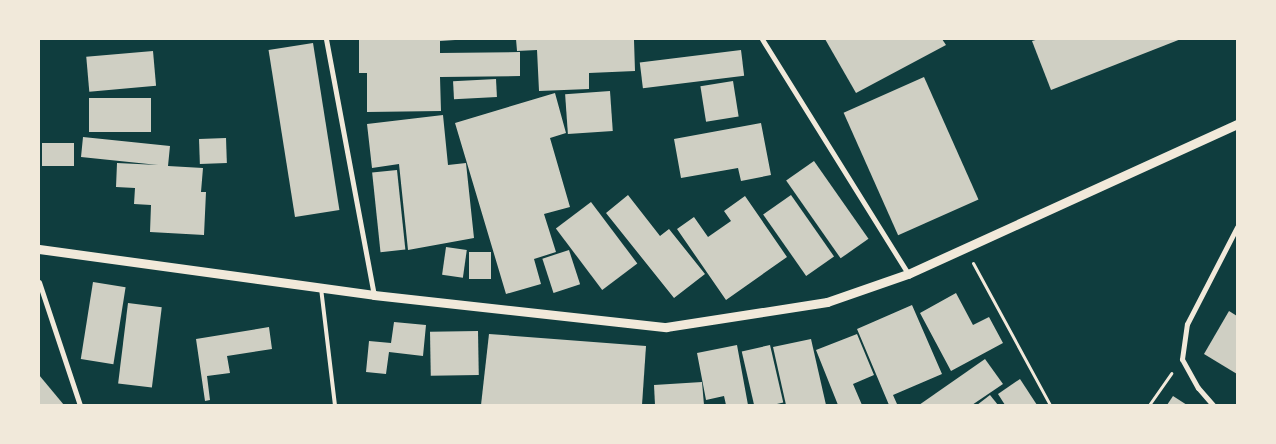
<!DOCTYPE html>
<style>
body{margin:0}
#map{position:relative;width:1276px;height:444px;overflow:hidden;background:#0f3d3e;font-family:"Fira Sans Condensed",sans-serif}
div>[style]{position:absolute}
.building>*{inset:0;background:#cfcfc3;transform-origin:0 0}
.path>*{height:3px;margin:-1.5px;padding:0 1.5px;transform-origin:1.5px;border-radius:1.5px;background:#f1e9da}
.service>*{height:4px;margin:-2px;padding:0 2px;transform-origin:2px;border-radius:2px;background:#f1e9da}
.minor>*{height:5px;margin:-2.5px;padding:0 2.5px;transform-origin:2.5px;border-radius:2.5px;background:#f1e9da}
.tertiary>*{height:9px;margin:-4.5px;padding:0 4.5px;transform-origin:4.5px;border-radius:4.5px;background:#f1e9da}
span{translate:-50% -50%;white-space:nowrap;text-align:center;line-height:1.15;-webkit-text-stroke:5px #f1e9da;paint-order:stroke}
.frame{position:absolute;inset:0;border:40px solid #f1e9da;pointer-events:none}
</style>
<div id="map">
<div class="building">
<i style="clip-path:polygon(359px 39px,470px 39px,440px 41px,440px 53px,520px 52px,520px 76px,440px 77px,441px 111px,367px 112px,367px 73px,359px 73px)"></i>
<i style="clip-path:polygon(516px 39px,634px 40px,635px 71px,589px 73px,589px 89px,539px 91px,537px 50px,517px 51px)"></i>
<i style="clip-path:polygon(825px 39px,942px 39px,946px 45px,856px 93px)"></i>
<i style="clip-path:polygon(1039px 39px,1181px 39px,1051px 90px,1032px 41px)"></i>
<i style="left:313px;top:43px;width:169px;height:45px;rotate:81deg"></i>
<i style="left:741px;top:50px;width:26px;height:102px;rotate:83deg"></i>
<i style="left:153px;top:51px;width:35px;height:67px;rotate:85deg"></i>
<i style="left:924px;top:77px;width:134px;height:88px;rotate:66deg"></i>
<i style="left:496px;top:79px;width:18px;height:43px;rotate:87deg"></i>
<i style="left:733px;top:81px;width:36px;height:33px;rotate:81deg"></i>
<i style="left:610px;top:91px;width:40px;height:45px;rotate:86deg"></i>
<i style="clip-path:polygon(555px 93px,566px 133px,550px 138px,570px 207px,544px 214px,556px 252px,534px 259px,541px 284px,506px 294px,455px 123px)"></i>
<i style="left:89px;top:98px;width:62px;height:34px"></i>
<i style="clip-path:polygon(443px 115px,448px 165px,466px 163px,474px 238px,408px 250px,399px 164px,372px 168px,367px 124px)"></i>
<i style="clip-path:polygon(761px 123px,771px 175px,741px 181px,738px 168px,681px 178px,674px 139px)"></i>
<i style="clip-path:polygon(83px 137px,170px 146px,168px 166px,203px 168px,201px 192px,206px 192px,204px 235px,150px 232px,151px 205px,134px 204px,135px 188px,116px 187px,117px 163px,158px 165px,81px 157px)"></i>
<i style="left:226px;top:138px;width:25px;height:27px;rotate:88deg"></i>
<i style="left:74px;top:143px;width:23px;height:32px;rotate:90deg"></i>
<i style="left:814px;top:161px;width:95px;height:34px;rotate:55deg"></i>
<i style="left:397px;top:170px;width:80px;height:25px;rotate:84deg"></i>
<i style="clip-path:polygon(628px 195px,660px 236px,669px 229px,705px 274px,674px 298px,606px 213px)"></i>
<i style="left:791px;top:195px;width:75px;height:34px;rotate:55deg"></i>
<i style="clip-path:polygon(745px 196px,787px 257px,726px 300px,677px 229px,694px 217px,708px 237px,731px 221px,724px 211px)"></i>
<i style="left:591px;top:202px;width:77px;height:44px;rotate:53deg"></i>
<i style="left:446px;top:247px;width:21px;height:28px;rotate:8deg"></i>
<i style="left:569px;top:250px;width:36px;height:28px;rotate:72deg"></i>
<i style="left:469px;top:252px;width:22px;height:27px"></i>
<i style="left:93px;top:282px;width:33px;height:78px;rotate:9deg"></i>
<i style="clip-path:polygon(956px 293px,973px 325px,989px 317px,1003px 343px,951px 371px,920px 313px)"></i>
<i style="left:128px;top:303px;width:34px;height:81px;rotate:7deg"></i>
<i style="clip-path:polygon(912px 305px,942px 374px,893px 395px,897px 404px,889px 405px,857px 329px)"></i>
<i style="clip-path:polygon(1229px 311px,1237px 316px,1237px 374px,1204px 354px)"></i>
<i style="clip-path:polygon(394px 322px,426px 325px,423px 356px,389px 352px,386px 374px,366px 372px,369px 341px,391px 343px)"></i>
<i style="clip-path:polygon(269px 327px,272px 349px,227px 356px,230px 373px,207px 376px,210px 400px,205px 401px,196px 339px)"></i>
<i style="left:478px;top:331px;width:44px;height:48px;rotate:89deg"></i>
<i style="clip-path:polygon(489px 334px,646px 346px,642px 405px,481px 405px)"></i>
<i style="clip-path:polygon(857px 334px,874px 375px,853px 384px,862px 405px,838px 405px,816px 350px)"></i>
<i style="clip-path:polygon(811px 339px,826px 405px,786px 405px,773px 347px)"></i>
<i style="clip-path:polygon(737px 345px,748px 405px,726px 405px,724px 396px,706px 400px,697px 353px)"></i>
<i style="left:770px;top:345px;width:59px;height:29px;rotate:77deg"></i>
<i style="clip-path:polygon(985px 359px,1003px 384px,972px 405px,919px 405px)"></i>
<i style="clip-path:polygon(39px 375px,64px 405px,39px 405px)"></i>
<i style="clip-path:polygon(1020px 379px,1037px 405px,1005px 405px,998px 394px)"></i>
<i style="clip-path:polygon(702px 382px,704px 405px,655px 405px,654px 385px)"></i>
<i style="clip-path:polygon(990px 395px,998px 405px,977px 405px)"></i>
<i style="clip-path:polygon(1173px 396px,1187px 405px,1167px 405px)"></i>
</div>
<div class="path">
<i style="left:973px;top:263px;width:162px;rotate:61.5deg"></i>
<i style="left:1149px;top:405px;width:39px;rotate:-55deg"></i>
</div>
<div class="service">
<i style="left:321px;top:288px;width:118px;rotate:83.2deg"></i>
</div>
<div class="minor">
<i style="left:326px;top:39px;width:260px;rotate:79.4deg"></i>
<i style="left:762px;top:39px;width:277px;rotate:58.1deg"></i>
<i style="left:39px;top:282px;width:130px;rotate:71.6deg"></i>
<i style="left:1213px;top:405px;width:23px;rotate:-131deg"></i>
<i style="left:1198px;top:388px;width:33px;rotate:-119deg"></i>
<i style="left:1182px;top:359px;width:35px;rotate:-82deg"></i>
<i style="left:1187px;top:324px;width:109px;rotate:-62.7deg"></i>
</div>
<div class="tertiary">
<i style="left:39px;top:249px;width:338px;rotate:7.8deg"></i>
<i style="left:374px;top:295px;width:294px;rotate:6.3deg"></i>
<i style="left:666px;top:327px;width:163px;rotate:-8.8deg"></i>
<i style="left:827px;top:302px;width:86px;rotate:-19.1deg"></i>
<i style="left:908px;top:274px;width:362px;rotate:-24.5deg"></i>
</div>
<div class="frame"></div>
</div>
